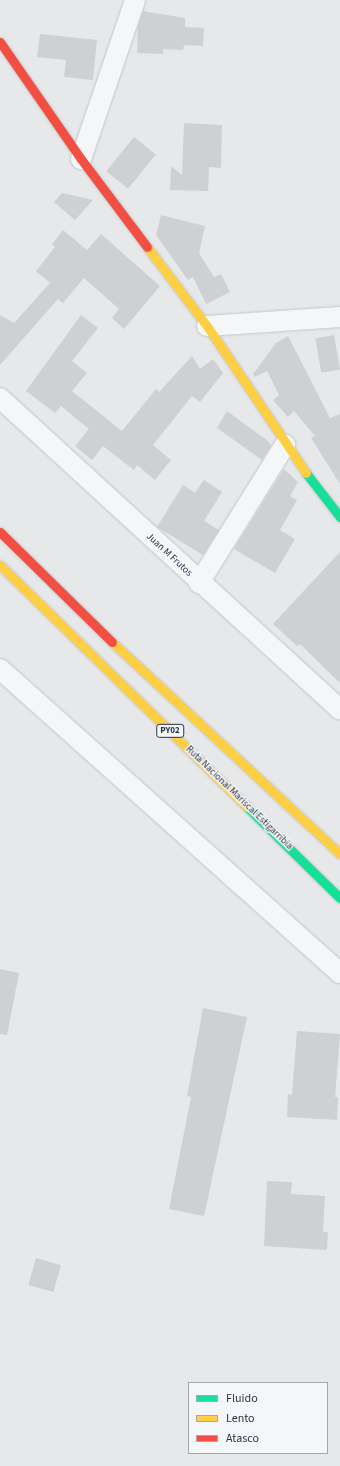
<!DOCTYPE html>
<style>
body{margin:0}
#map{position:relative;width:340px;height:1466px;overflow:hidden;background:#e6e8ea;font-family:"Source Sans 3",sans-serif}
div>[style]{position:absolute}
.building>*{inset:0;background:#ced0d3;transform-origin:0 0}
.roads{filter:drop-shadow(0 0 1px #c4c6c8) drop-shadow(0 0 1px #c4c6c8)}
.street>*{height:20px;margin:-10px;padding:0 10px;transform-origin:10px;border-radius:10px;background:#f5f6f7}
.fast>*{height:9px;margin:-4.5px;padding:0 4.5px;transform-origin:4.5px;border-radius:4.5px;background:#16e098}
.slow>*{height:9px;margin:-4.5px;padding:0 4.5px;transform-origin:4.5px;border-radius:4.5px;background:#ffcf43}
.jam>*{height:9px;margin:-4.5px;padding:0 4.5px;transform-origin:4.5px;border-radius:4.5px;background:#f24e42}
span{translate:-50% -50%;white-space:nowrap;text-align:center;line-height:1.15;-webkit-text-stroke:3px #f4f6f9;paint-order:stroke}
.shield-label span{padding:1px 3px;background:#f4f6f9;border:1px solid;border-radius:3px;-webkit-text-stroke-width:0}
.shield-label{font-size:9px;color:#2b3445;font-weight:700}
.street-label{font-size:10px;color:#2b3445}
.legend{position:absolute;left:188px;top:1382px;width:140px;height:72px;box-sizing:border-box;background:#f4f6f9;border:1px solid #a4a8b1;margin:0;padding:5px 7px;list-style:none;font-size:12px;color:#2b3445}
.legend li{display:flex;align-items:center;gap:8px;height:20px}
.legend b{width:20px;border:1px solid #a4a8b1}
</style>
<div id="map">
<div class="building">
<i style="clip-path:polygon(143px 11px,185px 18px,185px 27px,204px 28px,203px 46px,184px 45px,183px 50px,163px 49px,163px 54px,137px 53px,138px 26px)"></i>
<i style="clip-path:polygon(40px 34px,97px 40px,93px 80px,64px 77px,66px 60px,37px 57px)"></i>
<i style="clip-path:polygon(184px 123px,222px 125px,221px 168px,209px 167px,208px 191px,170px 190px,171px 166px,182px 175px)"></i>
<i style="left:134px;top:137px;width:28px;height:44px;rotate:39deg"></i>
<i style="clip-path:polygon(62px 193px,71px 195px,93px 200px,75px 220px,54px 202px)"></i>
<i style="clip-path:polygon(161px 215px,205px 226px,199px 253px,214px 277px,221px 274px,230px 292px,206px 304px,193px 277px,188px 280px,156px 235px)"></i>
<i style="clip-path:polygon(63px 230px,87px 250px,101px 234px,160px 286px,124px 329px,112px 318px,119px 309px,84px 278px,63px 303px,58px 299px,0 365px,0 315px,14px 323px,50px 283px,36px 271px,55px 247px,52px 244px)"></i>
<i style="clip-path:polygon(81px 315px,98px 328px,72px 361px,87px 373px,72px 391px,122px 431px,156px 389px,159px 392px,192px 356px,200px 369px,213px 359px,223px 373px,200px 402px,192px 396px,153px 445px,171px 460px,155px 480px,137px 465px,134px 470px,103px 446px,92px 460px,75px 446px,89px 429px,61px 406px,55px 413px,26px 391px)"></i>
<i style="left:334px;top:335px;width:35px;height:19px;rotate:80deg"></i>
<i style="clip-path:polygon(288px 336px,330px 418px,340px 414px,340px 484px,311px 438px,315px 436px,294px 411px,288px 417px,273px 400px,279px 395px,267px 371px,255px 377px,253px 374px,276px 343px)"></i>
<i style="clip-path:polygon(227px 411px,268px 441px,271px 446px,262px 460px,217px 428px)"></i>
<i style="clip-path:polygon(284px 469px,298px 482px,290px 496px,297px 500px,280px 530px,295px 539px,275px 573px,234px 549px)"></i>
<i style="clip-path:polygon(204px 480px,222px 492px,204px 521px,219px 530px,203px 555px,157px 527px,183px 485px,195px 493px)"></i>
<i style="clip-path:polygon(340px 552px,340px 683px,300px 644px,297px 646px,273px 624px)"></i>
<i style="clip-path:polygon(0 969px,19px 973px,7px 1035px,0 1034px)"></i>
<i style="clip-path:polygon(203px 1008px,247px 1017px,204px 1216px,169px 1209px,191px 1097px,187px 1096px)"></i>
<i style="clip-path:polygon(297px 1031px,340px 1034px,335px 1097px,338px 1097px,337px 1120px,287px 1117px,288px 1094px,292px 1095px)"></i>
<i style="clip-path:polygon(267px 1181px,292px 1182px,291px 1194px,325px 1196px,323px 1232px,328px 1232px,327px 1250px,264px 1246px)"></i>
<i style="left:36px;top:1258px;width:26px;height:28px;rotate:16deg"></i>
</div>
<div class="roads">
<div class="street">
<i style="left:81px;top:159px;width:168px;rotate:-71.2deg"></i>
<i style="left:207px;top:326px;width:133px;rotate:-3.9deg"></i>
<i style="left:0;top:398px;width:461px;rotate:42.5deg"></i>
<i style="left:199px;top:583px;width:163px;rotate:-58.1deg"></i>
<i style="left:0;top:669px;width:456px;rotate:41.8deg"></i>
</div>
<div class="fast">
<i style="left:306px;top:473px;width:56px;rotate:52.3deg"></i>
<i style="left:247px;top:807px;width:130px;rotate:44.4deg"></i>
</div>
<div class="slow">
<i style="left:147px;top:247px;width:99px;rotate:52.8deg"></i>
<i style="left:207px;top:326px;width:177px;rotate:56deg"></i>
<i style="left:0;top:565px;width:346px;rotate:44.4deg"></i>
<i style="left:112px;top:642px;width:311px;rotate:42.9deg"></i>
</div>
<div class="jam">
<i style="left:0;top:42px;width:142px;rotate:55.3deg"></i>
<i style="left:81px;top:159px;width:110px;rotate:53.1deg"></i>
<i style="left:0;top:532px;width:157px;rotate:44.5deg"></i>
</div>
</div>
<div class="shield-label">
<span style="left:170px;top:731px">PY02</span>
</div>
<div class="street-label">
<span style="left:169px;top:555px;rotate:43deg">Juan M Frutos</span>
<span style="left:239px;top:798px;rotate:44deg">Ruta Nacional Mariscal Estigarribia</span>
</div>
<ul class="legend">
<li><b style="height:5px;background:#16e098"></b>Fluido</li>
<li><b style="height:5px;background:#ffcf43"></b>Lento</li>
<li><b style="height:5px;background:#f24e42"></b>Atasco</li>
</ul>
</div>
